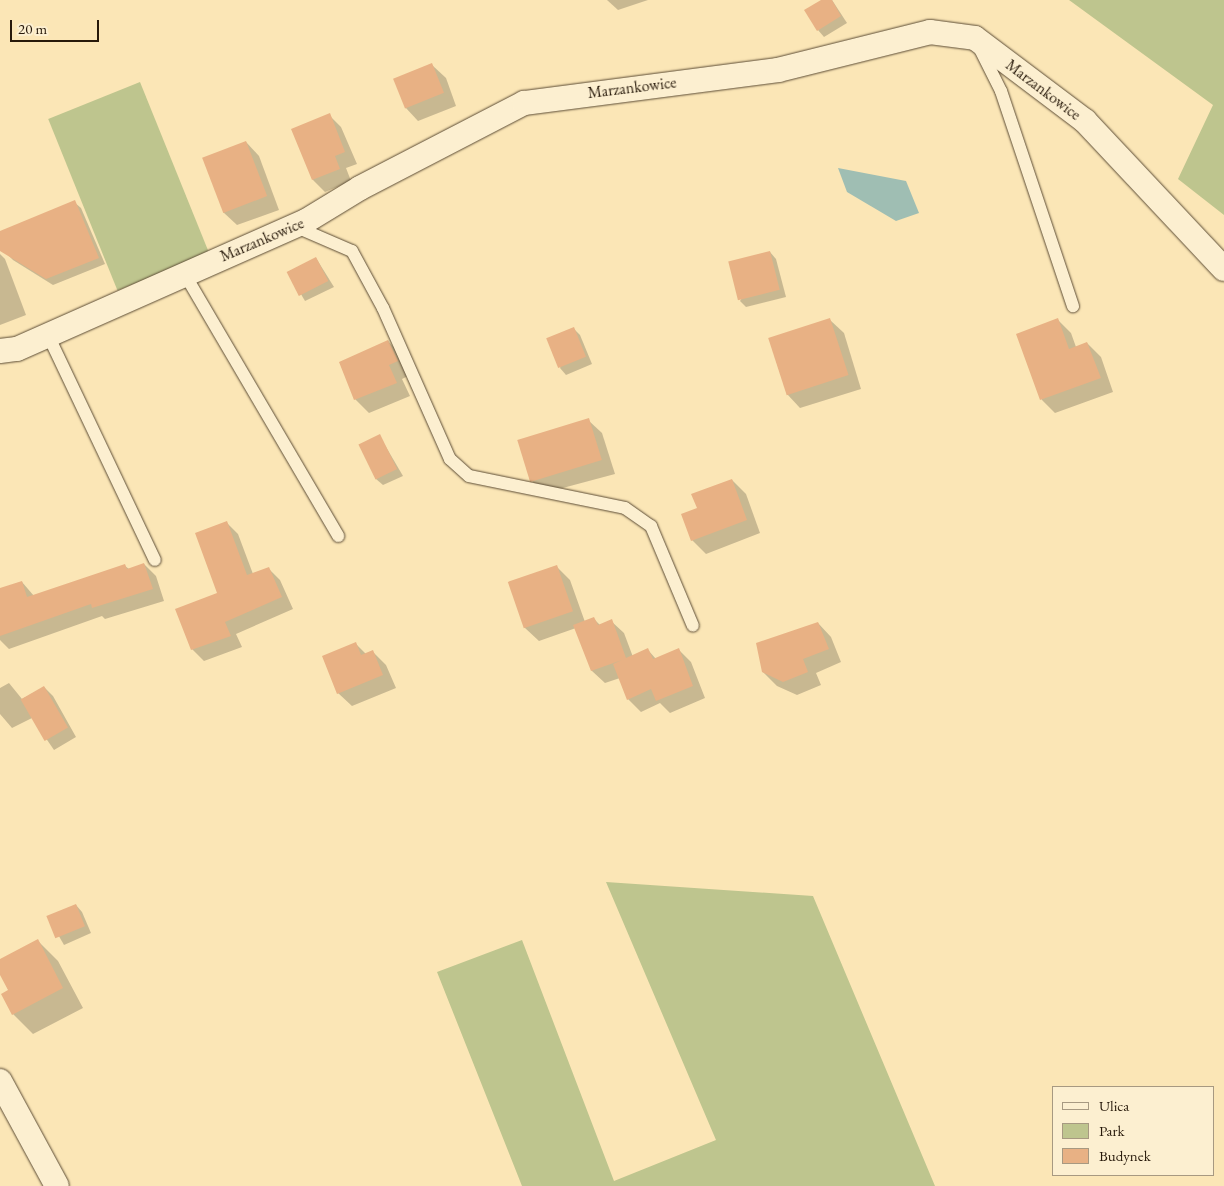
<!DOCTYPE html>
<style>
body{margin:0}
#map{position:relative;width:1224px;height:1186px;overflow:hidden;background:#fbe6b6;font-family:"EB Garamond",serif}
div>[style]{position:absolute}
.green>*{inset:0;background:#bec58e;transform-origin:0 0}
.water>*{inset:0;background:#9fbeb3}
.shadow>*{inset:0;background:#0003}
.building>*{inset:0;background:#e8b184;transform-origin:0 0}
.roads{filter:drop-shadow(0 0 1px #5c4c35) drop-shadow(0 0 1px #5c4c35)}
.service>*{height:12px;margin:-6px;padding:0 6px;transform-origin:6px;border-radius:6px;background:#fcefd0}
.minor>*{height:24px;margin:-12px;padding:0 12px;transform-origin:12px;border-radius:12px;background:#fcefd0}
span{translate:-50% -50%;white-space:nowrap;text-align:center;line-height:1.15;-webkit-text-stroke:4px #fcefd0;paint-order:stroke}
.street-label{font-size:16px;color:#27190a}
.legend{position:absolute;left:1052px;top:1086px;width:162px;height:90px;box-sizing:border-box;background:#fcefd0;border:1px solid #a79981;margin:0;padding:6px 9px;list-style:none;font-size:15px;color:#27190a}
.legend li{display:flex;align-items:center;gap:10px;height:25px}
.legend b{width:25px;border:1px solid #a79981}
.scale{position:absolute;left:10px;top:20px;width:89px;height:22px;box-sizing:border-box;border:2px solid #27190a;border-top:0;padding-left:6px;font-size:15px;line-height:18px;white-space:nowrap;color:#27190a;-webkit-text-stroke:4px #fcefd0;paint-order:stroke}
</style>
<div id="map">
<div class="green">
<i style="clip-path:polygon(1069px 0,1224px 0,1224px 215px,1178px 179px,1213px 105px)"></i>
<i style="left:140px;top:82px;width:185px;height:99px;rotate:68deg"></i>
<i style="clip-path:polygon(606px 882px,813px 896px,935px 1186px,522px 1186px,437px 972px,522px 940px,614px 1181px,716px 1140px)"></i>
</div>
<div class="water">
<i style="clip-path:polygon(838px 168px,906px 181px,919px 213px,896px 221px,847px 192px)"></i>
</div>
<div class="shadow">
<i style="clip-path:polygon(607px 0,648px 0,618px 10px)"></i>
<i style="clip-path:polygon(823px 0,832px 0,847px 23px,824px 37px,818px 30px)"></i>
<i style="clip-path:polygon(432px 65px,446px 78px,456px 106px,418px 121px,405px 107px)"></i>
<i style="clip-path:polygon(329px 115px,341px 127px,357px 164px,346px 168px,351px 181px,325px 192px,313px 180px,293px 130px)"></i>
<i style="clip-path:polygon(246px 142px,259px 156px,279px 210px,237px 225px,223px 212px)"></i>
<i style="clip-path:polygon(74px 202px,81px 208px,105px 264px,53px 285px,13px 260px,6px 253px,0 233px)"></i>
<i style="clip-path:polygon(770px 252px,776px 259px,786px 297px,746px 307px,740px 301px)"></i>
<i style="clip-path:polygon(0 254px,5px 259px,26px 315px,0 325px)"></i>
<i style="clip-path:polygon(316px 258px,334px 287px,305px 301px,288px 272px)"></i>
<i style="clip-path:polygon(830px 320px,844px 333px,861px 389px,800px 408px,787px 394px)"></i>
<i style="clip-path:polygon(1058px 320px,1071px 333px,1076px 347px,1087px 343px,1101px 357px,1113px 392px,1055px 413px,1042px 400px,1018px 334px)"></i>
<i style="clip-path:polygon(574px 329px,580px 335px,592px 364px,566px 375px,560px 368px)"></i>
<i style="clip-path:polygon(388px 341px,401px 355px,410px 375px,402px 379px,410px 396px,369px 413px,355px 399px,340px 363px)"></i>
<i style="clip-path:polygon(588px 420px,602px 433px,615px 474px,544px 493px,530px 479px)"></i>
<i style="clip-path:polygon(379px 435px,403px 476px,383px 485px,376px 479px)"></i>
<i style="clip-path:polygon(732px 480px,746px 494px,760px 533px,706px 554px,692px 540px,699px 509px)"></i>
<i style="clip-path:polygon(226px 522px,238px 534px,253px 574px,268px 568px,280px 580px,293px 609px,236px 634px,242px 647px,204px 661px,192px 649px,219px 594px)"></i>
<i style="clip-path:polygon(144px 564px,156px 576px,164px 601px,105px 619px,102px 616px,9px 649px,0 640px,0 590px,22px 582px,34px 596px,125px 566px,129px 569px)"></i>
<i style="clip-path:polygon(556px 566px,570px 580px,585px 622px,594px 619px,600px 625px,611px 621px,624px 633px,633px 657px,648px 650px,656px 659px,679px 650px,691px 662px,705px 698px,670px 713px,660px 703px,641px 712px,628px 699px,620px 678px,605px 683px,592px 671px,576px 628px,539px 641px,525px 628px,509px 583px)"></i>
<i style="clip-path:polygon(818px 623px,831px 637px,841px 662px,816px 673px,821px 685px,797px 695px,777px 686px,763px 672px)"></i>
<i style="clip-path:polygon(355px 643px,366px 654px,373px 652px,386px 665px,396px 688px,352px 706px,338px 693px)"></i>
<i style="clip-path:polygon(9px 683px,22px 699px,44px 687px,53px 696px,76px 737px,54px 750px,32px 718px,12px 728px,0 714px,0 688px)"></i>
<i style="clip-path:polygon(76px 905px,82px 912px,91px 933px,64px 945px,48px 917px)"></i>
<i style="clip-path:polygon(38px 941px,58px 961px,83px 1008px,33px 1034px,13px 1014px,9px 991px,0 972px,0 961px)"></i>
</div>
<div class="building">
<i style="clip-path:polygon(821px 0,832px 0,841px 16px,817px 31px,804px 10px)"></i>
<i style="left:432px;top:63px;width:32px;height:42px;rotate:68deg"></i>
<i style="clip-path:polygon(330px 113px,345px 152px,335px 156px,340px 169px,312px 180px,291px 129px)"></i>
<i style="left:246px;top:141px;width:59px;height:47px;rotate:69deg"></i>
<i style="clip-path:polygon(75px 200px,99px 258px,46px 279px,0 251px,0 231px)"></i>
<i style="left:770px;top:251px;width:40px;height:43px;rotate:76deg"></i>
<i style="left:316px;top:257px;width:27px;height:33px;rotate:63deg"></i>
<i style="left:830px;top:318px;width:60px;height:65px;rotate:72deg"></i>
<i style="clip-path:polygon(1058px 318px,1069px 349px,1087px 342px,1101px 378px,1040px 400px,1016px 334px)"></i>
<i style="left:574px;top:327px;width:32px;height:30px;rotate:68deg"></i>
<i style="clip-path:polygon(388px 340px,398px 361px,389px 365px,397px 383px,354px 400px,339px 362px)"></i>
<i style="left:589px;top:418px;width:44px;height:75px;rotate:73deg"></i>
<i style="left:380px;top:434px;width:39px;height:24px;rotate:64deg"></i>
<i style="clip-path:polygon(732px 479px,747px 520px,691px 541px,681px 514px,697px 508px,691px 494px)"></i>
<i style="clip-path:polygon(227px 521px,247px 575px,269px 567px,282px 597px,225px 622px,231px 636px,191px 650px,175px 609px,217px 593px,195px 533px)"></i>
<i style="clip-path:polygon(144px 563px,153px 589px,92px 608px,91px 604px,0 636px,0 588px,22px 581px,27px 597px,125px 564px,127px 569px)"></i>
<i style="left:557px;top:565px;width:49px;height:52px;rotate:71deg"></i>
<i style="clip-path:polygon(594px 617px,598px 625px,612px 619px,626px 658px,648px 648px,653px 659px,679px 648px,693px 686px,656px 701px,651px 689px,627px 700px,613px 664px,622px 660px,591px 671px,573px 625px)"></i>
<i style="clip-path:polygon(818px 622px,829px 649px,803px 659px,808px 672px,783px 682px,762px 672px,756px 643px)"></i>
<i style="clip-path:polygon(356px 642px,361px 655px,373px 650px,383px 675px,337px 694px,322px 656px)"></i>
<i style="left:44px;top:686px;width:48px;height:27px;rotate:60deg"></i>
<i style="left:76px;top:904px;width:24px;height:32px;rotate:68deg"></i>
<i style="clip-path:polygon(38px 939px,63px 988px,12px 1015px,1px 994px,8px 990px,0 975px,0 959px)"></i>
</div>
<div class="roads">
<div class="service">
<i style="left:979px;top:47px;width:49px;rotate:63.4deg"></i>
<i style="left:1001px;top:91px;width:227px;rotate:71.5deg"></i>
<i style="left:294px;top:226px;width:63px;rotate:23.3deg"></i>
<i style="left:352px;top:251px;width:65px;rotate:61.5deg"></i>
<i style="left:383px;top:308px;width:165px;rotate:66.1deg"></i>
<i style="left:450px;top:459px;width:25px;rotate:42deg"></i>
<i style="left:469px;top:476px;width:159px;rotate:11.6deg"></i>
<i style="left:625px;top:508px;width:32px;rotate:35deg"></i>
<i style="left:651px;top:526px;width:108px;rotate:67.2deg"></i>
<i style="left:184px;top:273px;width:305px;rotate:59.6deg"></i>
<i style="left:48px;top:335px;width:249px;rotate:64.6deg"></i>
</div>
<div class="minor">
<i style="left:0;top:351px;width:17px;rotate:-7deg"></i>
<i style="left:17px;top:349px;width:316px;rotate:-23.9deg"></i>
<i style="left:306px;top:221px;width:63px;rotate:-31.4deg"></i>
<i style="left:360px;top:188px;width:185px;rotate:-27.4deg"></i>
<i style="left:524px;top:103px;width:256px;rotate:-7.4deg"></i>
<i style="left:778px;top:70px;width:157px;rotate:-14deg"></i>
<i style="left:930px;top:32px;width:45px;rotate:7.6deg"></i>
<i style="left:975px;top:38px;width:138px;rotate:37deg"></i>
<i style="left:1085px;top:121px;width:203px;rotate:46.8deg"></i>
<i style="left:0;top:1081px;width:119px;rotate:61.5deg"></i>
</div>
</div>
<div class="street-label">
<span style="left:632px;top:88px;rotate:-7deg">Marzankowice</span>
<span style="left:1043px;top:90px;rotate:37deg">Marzankowice</span>
<span style="left:262px;top:240px;rotate:-23deg">Marzankowice</span>
</div>
<ul class="legend">
<li><b style="height:6px;background:#fcefd0"></b>Ulica</li>
<li><b style="height:14px;background:#bec58e"></b>Park</li>
<li><b style="height:14px;background:#e8b184"></b>Budynek</li>
</ul>
<div class="scale">20 m</div>
</div>
